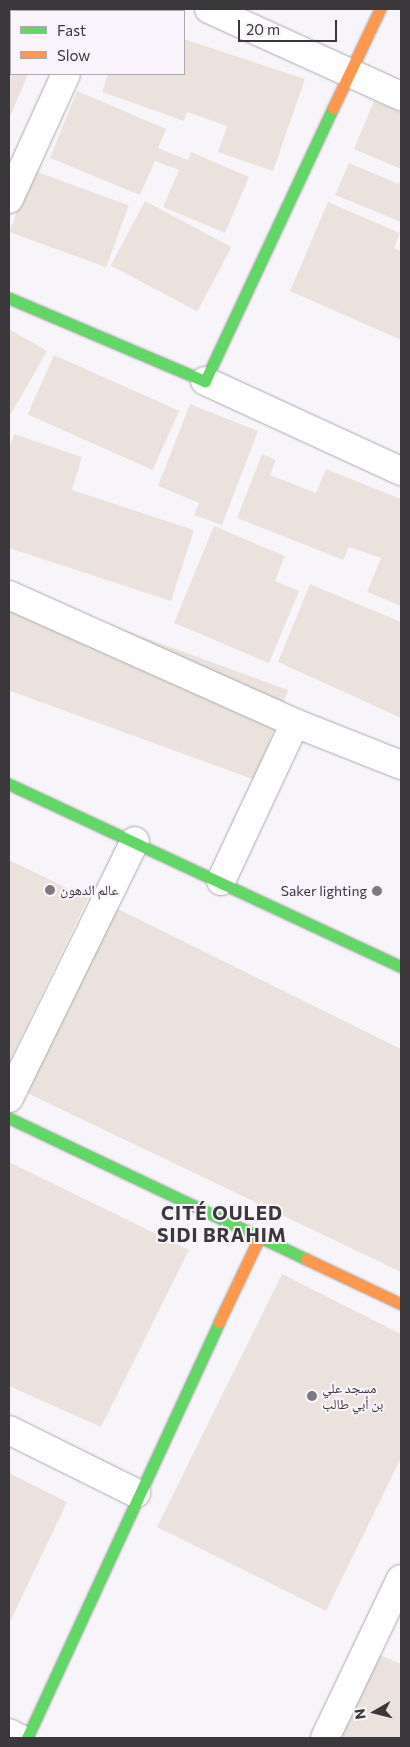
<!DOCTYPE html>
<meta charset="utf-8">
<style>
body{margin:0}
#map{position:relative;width:410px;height:1747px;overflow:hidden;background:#f8f5fa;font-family:Commissioner,"Noto Naskh Arabic",sans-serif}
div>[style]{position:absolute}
.building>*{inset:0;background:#ebe2dd;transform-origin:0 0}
.roads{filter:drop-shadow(0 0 1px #aaa9ac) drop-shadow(0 0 1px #aaa9ac)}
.street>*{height:28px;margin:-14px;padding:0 14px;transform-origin:14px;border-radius:14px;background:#fefefe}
.fast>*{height:11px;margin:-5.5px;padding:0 5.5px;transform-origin:5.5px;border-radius:5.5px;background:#63d668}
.slow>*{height:11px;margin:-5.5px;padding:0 5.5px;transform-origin:5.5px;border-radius:5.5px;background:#ff974d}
.dots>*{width:14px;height:14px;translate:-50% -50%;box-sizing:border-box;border:2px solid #f9f4fb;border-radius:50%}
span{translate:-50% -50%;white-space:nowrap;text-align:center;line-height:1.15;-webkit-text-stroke:4px #f9f4fb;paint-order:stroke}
.poi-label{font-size:14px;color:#3a383b}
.left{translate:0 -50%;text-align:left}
.right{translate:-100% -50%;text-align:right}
.district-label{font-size:19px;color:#3a383b;font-weight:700;letter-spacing:1px}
.frame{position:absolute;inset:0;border:10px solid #3a383b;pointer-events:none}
.legend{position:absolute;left:10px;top:10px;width:175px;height:65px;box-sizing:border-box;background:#f9f4fb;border:1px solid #ada9ae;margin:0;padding:6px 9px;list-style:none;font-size:15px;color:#3a383b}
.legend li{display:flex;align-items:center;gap:10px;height:25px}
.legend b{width:25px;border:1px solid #ada9ae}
.north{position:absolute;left:350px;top:1687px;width:50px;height:50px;-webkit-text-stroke:4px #f9f4fb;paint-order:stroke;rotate:262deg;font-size:14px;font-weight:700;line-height:20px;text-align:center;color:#3a383b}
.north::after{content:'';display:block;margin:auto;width:18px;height:22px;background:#3a383b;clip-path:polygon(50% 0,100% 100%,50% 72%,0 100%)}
.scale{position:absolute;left:238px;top:20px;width:99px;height:22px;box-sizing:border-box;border:2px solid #3a383b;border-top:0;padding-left:6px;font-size:15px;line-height:18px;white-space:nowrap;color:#3a383b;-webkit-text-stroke:4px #f9f4fb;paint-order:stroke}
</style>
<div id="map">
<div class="building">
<i style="clip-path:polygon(9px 9px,68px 9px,11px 11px,11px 74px,28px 74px,9px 119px)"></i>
<i style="clip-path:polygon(184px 39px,305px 79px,273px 171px,218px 152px,227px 126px,187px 112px,184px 121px,102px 92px,108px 74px,184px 74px)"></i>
<i style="clip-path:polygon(77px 91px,166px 129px,158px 148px,188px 160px,191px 152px,249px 177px,225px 233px,163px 207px,179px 170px,155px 161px,140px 195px,50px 158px)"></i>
<i style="clip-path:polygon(374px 101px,401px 112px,401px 169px,354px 149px)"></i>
<i style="clip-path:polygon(349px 163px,399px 184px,401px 179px,401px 222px,335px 195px)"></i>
<i style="left:32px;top:170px;width:103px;height:66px;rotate:20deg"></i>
<i style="left:145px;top:201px;width:98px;height:73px;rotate:28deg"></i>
<i style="clip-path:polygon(328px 202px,400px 233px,394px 248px,401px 251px,401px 340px,290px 291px)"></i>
<i style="clip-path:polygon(9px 329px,47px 351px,11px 414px,9px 413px)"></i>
<i style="left:54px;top:355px;width:137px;height:65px;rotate:24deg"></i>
<i style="clip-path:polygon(190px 404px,258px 431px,222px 525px,194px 515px,199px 503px,158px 486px)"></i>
<i style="clip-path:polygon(14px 434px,82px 457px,72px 490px,194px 530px,171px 601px,9px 548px,9px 450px)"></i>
<i style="clip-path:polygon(262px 454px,276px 460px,270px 475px,316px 493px,326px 469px,401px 499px,401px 606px,367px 592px,381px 558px,349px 547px,343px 560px,237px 518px)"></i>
<i style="clip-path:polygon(214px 526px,285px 556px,275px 581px,299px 591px,269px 663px,174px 623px)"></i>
<i style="clip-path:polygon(310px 584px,401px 622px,401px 718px,278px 662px)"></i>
<i style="left:11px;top:589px;width:295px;height:96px;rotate:20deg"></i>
<i style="clip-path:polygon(9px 860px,88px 898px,9px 1062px)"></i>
<i style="clip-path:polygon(114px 907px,401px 1049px,401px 1272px,27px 1093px)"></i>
<i style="clip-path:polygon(9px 1162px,189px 1250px,101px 1427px,9px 1386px)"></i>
<i style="clip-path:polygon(282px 1274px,401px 1334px,401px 1458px,326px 1611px,157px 1527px)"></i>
<i style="clip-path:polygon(9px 1473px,67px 1502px,9px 1624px)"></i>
<i style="clip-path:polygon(378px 1654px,401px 1664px,401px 1738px,337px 1738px)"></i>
</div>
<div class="roads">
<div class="street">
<i style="left:209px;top:9px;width:211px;rotate:24.4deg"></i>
<i style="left:94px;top:11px;width:2px;rotate:-63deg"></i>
<i style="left:9px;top:199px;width:137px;rotate:-65.5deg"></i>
<i style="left:205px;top:381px;width:216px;rotate:24.7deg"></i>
<i style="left:9px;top:595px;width:313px;rotate:24.1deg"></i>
<i style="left:295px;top:723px;width:114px;rotate:21.6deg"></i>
<i style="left:221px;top:881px;width:174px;rotate:-64.9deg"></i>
<i style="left:9px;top:1098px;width:286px;rotate:-63.9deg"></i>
<i style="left:9px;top:1430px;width:142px;rotate:26.4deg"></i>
<i style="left:9px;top:1733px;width:11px;rotate:27deg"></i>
<i style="left:325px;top:1738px;width:176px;rotate:-64.5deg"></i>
</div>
<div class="fast">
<i style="left:9px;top:298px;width:213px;rotate:23deg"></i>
<i style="left:205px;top:381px;width:302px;rotate:-64.9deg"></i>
<i style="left:9px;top:784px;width:433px;rotate:25deg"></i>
<i style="left:9px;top:1118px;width:329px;rotate:25.4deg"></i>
<i style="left:27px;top:1738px;width:458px;rotate:-65.2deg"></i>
</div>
<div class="slow">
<i style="left:333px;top:108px;width:110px;rotate:-64.6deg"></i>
<i style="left:306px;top:1259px;width:105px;rotate:25.3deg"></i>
<i style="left:219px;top:1322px;width:95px;rotate:-64.5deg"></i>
</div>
</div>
<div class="dots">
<i style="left:50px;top:890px;background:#7c7a7e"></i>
<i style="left:377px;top:891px;background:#7c7a7e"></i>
<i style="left:312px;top:1396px;background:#7c7a7e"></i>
</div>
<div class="poi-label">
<span class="left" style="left:60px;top:890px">عالم الدهون</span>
<span class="right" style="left:367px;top:891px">Saker lighting</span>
<span class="left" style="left:322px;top:1396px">مسجد علي<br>بن أبي طالب</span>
</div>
<div class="district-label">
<span style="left:222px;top:1224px">CITÉ OULED<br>SIDI BRAHIM</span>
</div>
<div class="frame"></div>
<ul class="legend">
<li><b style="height:6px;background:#63d668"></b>Fast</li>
<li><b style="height:6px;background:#ff974d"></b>Slow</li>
</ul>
<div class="north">N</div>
<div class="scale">20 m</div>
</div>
